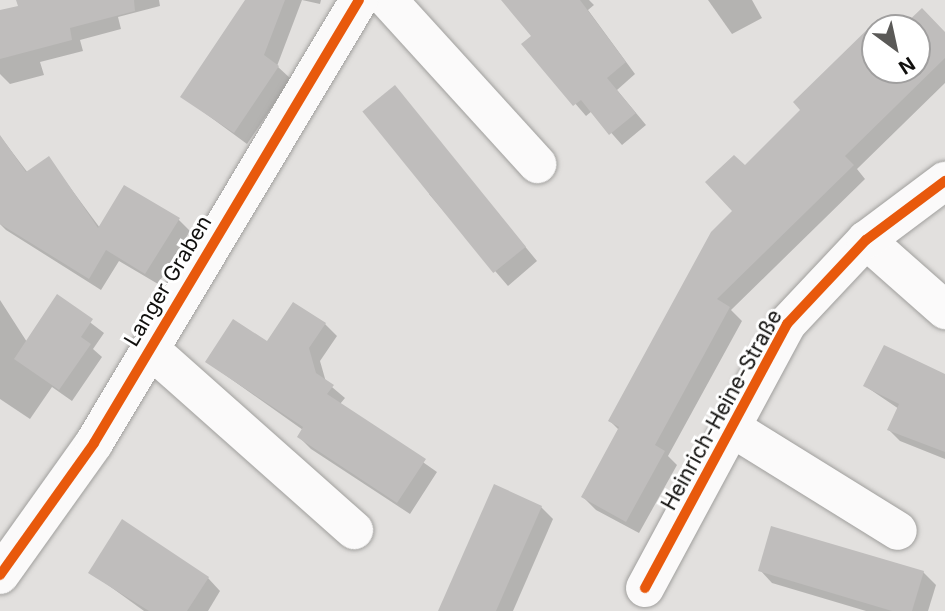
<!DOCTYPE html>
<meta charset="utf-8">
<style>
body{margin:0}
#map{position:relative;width:945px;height:611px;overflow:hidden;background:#e2e0de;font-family:Inter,sans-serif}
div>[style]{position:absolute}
.shadow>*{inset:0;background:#0003}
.building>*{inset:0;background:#bfbdbc;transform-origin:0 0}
.roads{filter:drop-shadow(0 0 2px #a09f9d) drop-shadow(0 0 2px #a09f9d)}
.minor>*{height:38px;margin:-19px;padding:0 19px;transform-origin:19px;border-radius:19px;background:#fbfafa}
.cycleway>*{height:10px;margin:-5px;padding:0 5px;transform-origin:5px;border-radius:5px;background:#e8590c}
span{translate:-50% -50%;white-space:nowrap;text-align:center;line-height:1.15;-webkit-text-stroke:6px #fff;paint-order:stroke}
.street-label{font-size:21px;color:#11100e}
.north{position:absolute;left:861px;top:14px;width:70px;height:70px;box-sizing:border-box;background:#fff;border:2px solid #a09f9f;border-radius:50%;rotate:147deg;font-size:19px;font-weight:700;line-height:28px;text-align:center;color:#11100e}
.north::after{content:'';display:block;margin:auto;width:24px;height:32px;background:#5a5957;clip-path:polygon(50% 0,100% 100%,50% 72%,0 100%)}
</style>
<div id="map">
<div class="shadow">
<i style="clip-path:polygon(18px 0,159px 0,160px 6px,118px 17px,121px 29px,80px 40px,83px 51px,40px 62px,44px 75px,10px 84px,0 74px,0 12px,20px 7px)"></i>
<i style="clip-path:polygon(250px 0,321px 0,320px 4px,302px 0,277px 66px,291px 79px,247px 144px,183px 97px)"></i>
<i style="clip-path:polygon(503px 0,589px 0,594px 5px,588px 10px,635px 74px,617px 90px,646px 125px,622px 145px,592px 111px,586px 116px,524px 44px,533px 36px)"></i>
<i style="clip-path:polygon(708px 0,752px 0,762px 18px,732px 34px)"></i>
<i style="clip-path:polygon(922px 10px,945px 34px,945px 83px,857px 169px,865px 179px,731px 310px,742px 321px,668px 456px,677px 465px,639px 533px,596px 510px,583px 497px,619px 430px,610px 421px,734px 211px,745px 168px,802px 110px,878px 21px,884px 28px,875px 28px,875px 70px,917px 70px,917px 28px,904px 28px)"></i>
<i style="clip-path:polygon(395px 88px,537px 261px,508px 286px,429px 194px,433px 192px)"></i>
<i style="clip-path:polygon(0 136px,28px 173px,49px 159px,100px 228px,178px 219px,190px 231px,158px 284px,119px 261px,101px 290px,6px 230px,0 224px)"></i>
<i style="clip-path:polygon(57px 297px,104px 333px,93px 349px,102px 357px,72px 401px,52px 387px,30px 419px,0 399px,0 300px,27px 342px)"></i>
<i style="clip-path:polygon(325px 324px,337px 336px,320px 361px,326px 382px,345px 398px,340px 404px,437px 472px,410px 514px,311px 449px,299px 437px,303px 430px,207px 362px)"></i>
<i style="clip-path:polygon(945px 376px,945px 459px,900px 441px,889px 430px,899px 409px,865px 386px)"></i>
<i style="clip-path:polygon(541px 507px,553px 519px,513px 611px,440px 611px)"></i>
<i style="clip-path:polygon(760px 570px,923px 572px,936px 585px,928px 611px,866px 611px,772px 583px)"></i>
<i style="clip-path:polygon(90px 572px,208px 578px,220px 591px,208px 611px,144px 611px)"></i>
</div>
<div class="building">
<i style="clip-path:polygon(16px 0,134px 0,135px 11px,70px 28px,72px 40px,0 59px,0 10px,18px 6px)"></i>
<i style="clip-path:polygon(245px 0,285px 0,264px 55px,279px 66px,234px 133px,180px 97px)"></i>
<i style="clip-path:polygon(501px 0,580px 0,626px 62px,607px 78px,636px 113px,609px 135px,581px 100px,573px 106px,521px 44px,531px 36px)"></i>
<i style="clip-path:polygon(922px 8px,945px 32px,945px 58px,845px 156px,854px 165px,717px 299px,730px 307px,655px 445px,665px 451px,626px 522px,581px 497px,619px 427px,608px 421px,711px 232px,732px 211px,705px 182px,734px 155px,745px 165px,800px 110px,793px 102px,878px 19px,886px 28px,875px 28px,875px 70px,917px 70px,917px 28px,901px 28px)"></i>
<i style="left:395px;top:85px;width:208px;height:42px;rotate:51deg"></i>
<i style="clip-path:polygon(0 135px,26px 172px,49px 156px,98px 228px,124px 185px,180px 218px,145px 274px,106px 250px,89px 279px,0 224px)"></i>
<i style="clip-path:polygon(57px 294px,93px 319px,81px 337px,91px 344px,59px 390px,14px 359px)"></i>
<i style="clip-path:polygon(293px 302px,326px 323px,309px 348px,316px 373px,334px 385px,327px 394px,426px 459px,397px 503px,297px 437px,303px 427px,205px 362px,233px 319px,267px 341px)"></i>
<i style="clip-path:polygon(884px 345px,945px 374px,945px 452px,887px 430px,899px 404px,863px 386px)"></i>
<i style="clip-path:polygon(494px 484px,542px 506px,496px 611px,438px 611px)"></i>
<i style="clip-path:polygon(122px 519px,209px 577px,187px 611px,149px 611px,88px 573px)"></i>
<i style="clip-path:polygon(771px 526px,924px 571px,912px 611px,892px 611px,758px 571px)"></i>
</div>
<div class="roads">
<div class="minor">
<i style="left:388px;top:0;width:222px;rotate:47.7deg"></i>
<i style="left:866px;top:240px;width:106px;rotate:41.5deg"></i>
<i style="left:150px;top:349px;width:273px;rotate:41.6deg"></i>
<i style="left:732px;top:428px;width:195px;rotate:31.8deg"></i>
<i style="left:0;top:575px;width:162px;rotate:-54.5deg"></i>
<i style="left:94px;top:443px;width:516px;rotate:-59.11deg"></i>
<i style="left:645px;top:588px;width:300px;rotate:-61.7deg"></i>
<i style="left:787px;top:324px;width:115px;rotate:-46.8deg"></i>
<i style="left:866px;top:240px;width:99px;rotate:-36.8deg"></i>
</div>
</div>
<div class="cycleway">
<i style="left:0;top:575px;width:162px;rotate:-54.5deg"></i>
<i style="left:94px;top:443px;width:516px;rotate:-59.11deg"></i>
<i style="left:645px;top:588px;width:300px;rotate:-61.7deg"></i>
<i style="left:787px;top:324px;width:115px;rotate:-46.8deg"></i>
<i style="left:866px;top:240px;width:99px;rotate:-36.8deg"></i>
</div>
<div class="street-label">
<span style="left:168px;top:281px;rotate:-59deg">Langer Graben</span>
<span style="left:722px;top:410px;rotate:-61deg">Heinrich-Heine-Straße</span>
</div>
<div class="north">N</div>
</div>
